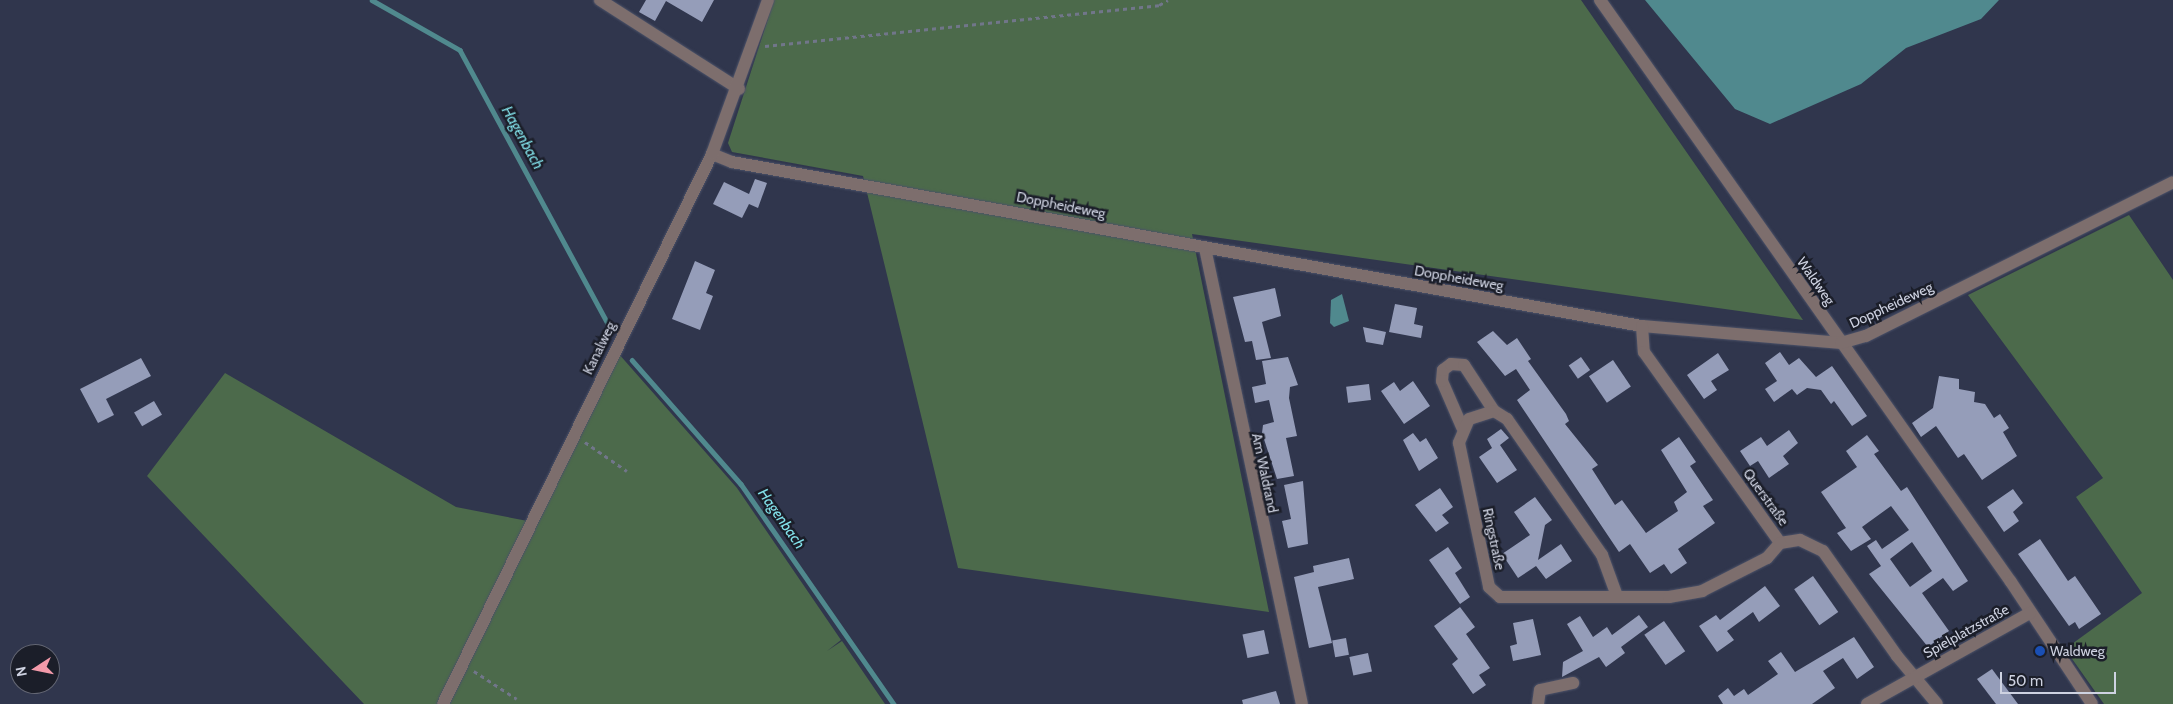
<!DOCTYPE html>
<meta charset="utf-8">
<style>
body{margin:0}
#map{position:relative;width:2173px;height:704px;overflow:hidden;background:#30364d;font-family:Cabin,sans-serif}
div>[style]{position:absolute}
.green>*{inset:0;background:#4c6a4b}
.water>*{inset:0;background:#50898e}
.stream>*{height:4.5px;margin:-2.25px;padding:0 2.25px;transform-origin:2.25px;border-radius:2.25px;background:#50898e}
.building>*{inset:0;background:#959db9;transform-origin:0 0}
.path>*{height:2.5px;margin-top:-1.25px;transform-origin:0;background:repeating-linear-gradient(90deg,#71768a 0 4px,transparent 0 8px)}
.roads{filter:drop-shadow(0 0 1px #4c5268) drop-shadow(0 0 1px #4c5268)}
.minor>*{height:12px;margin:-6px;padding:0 6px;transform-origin:6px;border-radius:6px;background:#7d6e6d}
.dots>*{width:14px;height:14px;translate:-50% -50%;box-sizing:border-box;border:2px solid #1b1e29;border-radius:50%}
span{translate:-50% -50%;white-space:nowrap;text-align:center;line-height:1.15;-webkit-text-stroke:5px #1b1e29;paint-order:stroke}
.street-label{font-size:14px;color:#ced2e1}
.poi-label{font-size:14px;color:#ced2e1}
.left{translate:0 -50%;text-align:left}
.water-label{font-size:15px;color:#83e2eb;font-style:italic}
.north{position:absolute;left:10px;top:644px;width:50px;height:50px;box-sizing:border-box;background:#1b1e29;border:1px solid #636673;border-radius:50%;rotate:259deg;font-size:14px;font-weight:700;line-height:20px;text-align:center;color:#ced2e1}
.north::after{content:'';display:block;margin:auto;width:18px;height:22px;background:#f39aaa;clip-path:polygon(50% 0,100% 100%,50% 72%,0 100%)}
.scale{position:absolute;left:2000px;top:672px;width:116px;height:22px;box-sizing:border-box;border:2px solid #ced2e1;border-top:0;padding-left:6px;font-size:15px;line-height:18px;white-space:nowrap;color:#ced2e1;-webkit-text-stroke:4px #1b1e29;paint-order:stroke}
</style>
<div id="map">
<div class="green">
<i style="clip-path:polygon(774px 0,1581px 0,1803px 320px,1192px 234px,1269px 612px,958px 568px,863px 176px,732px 152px,728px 143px)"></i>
<i style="clip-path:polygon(2129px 215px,2173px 280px,2173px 704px,2104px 704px,2065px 649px,2142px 593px,2076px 497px,2103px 478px,1968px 295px)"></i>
<i style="clip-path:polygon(618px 353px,737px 488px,841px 640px,827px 651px,842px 641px,885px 704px,364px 704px,147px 476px,225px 373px,456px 507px,538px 523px)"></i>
</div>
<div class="water">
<i style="clip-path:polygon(1645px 0,1999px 0,1981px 19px,1906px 48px,1861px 84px,1770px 124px,1735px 109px)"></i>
<i style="clip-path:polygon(1342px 294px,1349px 321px,1334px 327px,1330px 323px,1331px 300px)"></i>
</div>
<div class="stream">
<i style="left:372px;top:0;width:101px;rotate:29.6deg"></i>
<i style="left:460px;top:50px;width:315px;rotate:61.6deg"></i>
<i style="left:632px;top:360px;width:165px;rotate:48.7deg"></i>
<i style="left:741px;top:484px;width:268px;rotate:55.2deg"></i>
</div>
<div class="building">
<i style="clip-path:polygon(646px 0,714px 0,702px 22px,666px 1px,655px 21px,639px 12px)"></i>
<i style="clip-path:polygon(755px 179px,767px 183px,758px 208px,749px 204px,742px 218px,713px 204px,724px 182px,749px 194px)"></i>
<i style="clip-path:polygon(695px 261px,715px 270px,706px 293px,713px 296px,700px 330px,672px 319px)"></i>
<i style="clip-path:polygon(1275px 288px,1281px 316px,1262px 322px,1271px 358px,1256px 360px,1252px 341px,1245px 342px,1233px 297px)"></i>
<i style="clip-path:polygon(1395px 304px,1417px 308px,1414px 324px,1423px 326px,1421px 338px,1389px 332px)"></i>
<i style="clip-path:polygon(1363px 327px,1386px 332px,1383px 345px,1366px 342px)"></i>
<i style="clip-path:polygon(1493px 331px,1507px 345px,1517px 338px,1531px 359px,1528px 361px,1566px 414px,1569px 421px,1565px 424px,1598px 465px,1592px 469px,1615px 505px,1622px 500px,1646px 533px,1678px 511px,1674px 502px,1687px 492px,1661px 450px,1679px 437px,1696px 462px,1690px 466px,1713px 500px,1703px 506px,1715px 523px,1678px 549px,1687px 563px,1671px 574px,1664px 564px,1650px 573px,1630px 544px,1619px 552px,1517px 400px,1530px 390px,1516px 369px,1505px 376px,1477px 342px)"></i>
<i style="clip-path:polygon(1780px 352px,1789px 365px,1799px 358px,1816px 377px,1832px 366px,1867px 416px,1852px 426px,1834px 401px,1831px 404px,1821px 390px,1807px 388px,1797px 395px,1792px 389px,1774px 402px,1765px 389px,1777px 381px,1765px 363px)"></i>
<i style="clip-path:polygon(1718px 353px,1729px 370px,1711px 381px,1717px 390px,1704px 399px,1687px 375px)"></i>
<i style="clip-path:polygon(1288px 357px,1298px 385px,1290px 387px,1289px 398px,1297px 436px,1286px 438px,1294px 476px,1277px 479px,1262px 433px,1263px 425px,1274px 422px,1269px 400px,1255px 403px,1252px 387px,1266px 384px,1262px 361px)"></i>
<i style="left:1581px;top:357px;width:16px;height:15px;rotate:55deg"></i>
<i style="clip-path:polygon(141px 358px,151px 376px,106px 399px,114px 415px,98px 423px,80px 389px)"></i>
<i style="left:1613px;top:360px;width:32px;height:29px;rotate:56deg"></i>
<i style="clip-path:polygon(1939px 376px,1959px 379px,1959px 389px,1975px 392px,1974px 402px,1985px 404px,1994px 418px,2000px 414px,2009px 428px,2003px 432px,2017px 456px,1982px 480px,1964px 454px,1958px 458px,1936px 426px,1921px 437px,1912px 423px,1933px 408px)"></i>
<i style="clip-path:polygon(1413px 381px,1430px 406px,1404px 424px,1381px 391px,1394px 382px,1400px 391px)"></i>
<i style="left:1369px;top:384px;width:16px;height:23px;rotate:83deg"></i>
<i style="left:154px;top:401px;width:16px;height:23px;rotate:60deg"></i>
<i style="clip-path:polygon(1501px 429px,1509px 438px,1500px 445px,1517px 470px,1497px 483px,1479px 457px,1492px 448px,1487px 439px)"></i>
<i style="clip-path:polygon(1789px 430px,1798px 443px,1783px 456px,1789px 464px,1769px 478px,1758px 461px,1750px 466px,1740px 451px,1761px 437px,1767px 446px)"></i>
<i style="clip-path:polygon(1413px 433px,1420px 442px,1426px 438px,1438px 458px,1419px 471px,1403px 440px)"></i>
<i style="clip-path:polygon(evenodd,1867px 435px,1879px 451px,1874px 454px,1901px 491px,1907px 487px,1968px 581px,1953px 591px,1943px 578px,1922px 593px,1949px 631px,1928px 647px,1869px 574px,1881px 566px,1867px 546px,1876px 540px,1882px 549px,1909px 530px,1891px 506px,1862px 527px,1871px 539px,1851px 551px,1837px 533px,1846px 528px,1821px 492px,1857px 467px,1846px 451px,1867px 435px,1912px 542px,1932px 571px,1910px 587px,1890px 559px,1912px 542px)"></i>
<i style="clip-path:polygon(1303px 481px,1308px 544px,1288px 548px,1282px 521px,1291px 519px,1284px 485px)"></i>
<i style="clip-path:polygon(1440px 488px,1453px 507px,1442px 515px,1449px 523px,1436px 532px,1415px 505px)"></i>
<i style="clip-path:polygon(2013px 489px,2023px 503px,2013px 512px,2019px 521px,2004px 532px,1987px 507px)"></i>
<i style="clip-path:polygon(1535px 497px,1552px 520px,1545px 525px,1538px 560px,1561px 544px,1572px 561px,1546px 579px,1536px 566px,1518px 578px,1502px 554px,1530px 535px,1514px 512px)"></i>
<i style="clip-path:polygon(2040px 539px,2068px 581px,2075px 576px,2101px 614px,2079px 629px,2075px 622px,2069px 626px,2018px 554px)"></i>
<i style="clip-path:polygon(1448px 547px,1462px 568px,1455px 573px,1470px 597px,1460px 604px,1429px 560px)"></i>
<i style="clip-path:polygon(1349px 558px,1354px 579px,1318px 587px,1332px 643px,1309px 648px,1294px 577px,1314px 572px,1313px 566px)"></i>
<i style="left:1813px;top:576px;width:44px;height:23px;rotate:55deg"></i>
<i style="clip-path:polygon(1765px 586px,1780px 606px,1759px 622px,1753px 612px,1727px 631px,1734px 640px,1717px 652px,1699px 626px,1716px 615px,1720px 620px)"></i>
<i style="clip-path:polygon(1460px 607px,1475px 627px,1466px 634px,1490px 668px,1479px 675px,1486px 685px,1473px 694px,1452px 664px,1458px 659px,1434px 626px)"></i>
<i style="clip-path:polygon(1639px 615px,1648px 627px,1621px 647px,1625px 653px,1606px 667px,1599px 657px,1562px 677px,1563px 662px,1583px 651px,1567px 624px,1580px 616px,1593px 637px,1607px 627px,1612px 635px)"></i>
<i style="clip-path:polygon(1533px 619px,1541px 655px,1513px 661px,1510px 646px,1517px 644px,1513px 623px)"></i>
<i style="left:1664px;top:621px;width:37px;height:24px;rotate:55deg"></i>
<i style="left:1264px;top:630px;width:24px;height:22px;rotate:78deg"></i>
<i style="clip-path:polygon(1854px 637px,1874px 667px,1857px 679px,1843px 658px,1823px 671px,1835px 688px,1812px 704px,1723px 704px,1718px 696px,1728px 688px,1734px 696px,1744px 689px,1748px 695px,1778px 674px,1768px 661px,1781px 652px,1795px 672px)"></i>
<i style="left:1346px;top:638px;width:17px;height:14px;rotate:80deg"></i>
<i style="left:1368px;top:653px;width:19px;height:19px;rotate:78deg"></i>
<i style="clip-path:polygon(1992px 669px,2018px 704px,1996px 704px,1977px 679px)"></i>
<i style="clip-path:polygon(1276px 691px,1280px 704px,1243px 704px,1242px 700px)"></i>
</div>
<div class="path">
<i style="left:765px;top:46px;width:396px;rotate:-5.9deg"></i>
<i style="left:1159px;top:5px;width:10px;rotate:-29deg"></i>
<i style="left:585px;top:442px;width:51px;rotate:34.6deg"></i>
<i style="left:474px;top:671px;width:51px;rotate:33.1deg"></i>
</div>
<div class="roads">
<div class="minor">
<i style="left:600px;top:0;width:165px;rotate:32.6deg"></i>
<i style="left:1600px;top:0;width:712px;rotate:54.77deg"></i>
<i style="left:2011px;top:582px;width:146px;rotate:56.4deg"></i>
<i style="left:712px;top:154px;width:22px;rotate:22deg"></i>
<i style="left:732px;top:162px;width:925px;rotate:10.22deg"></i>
<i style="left:1642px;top:326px;width:200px;rotate:4.9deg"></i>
<i style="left:1841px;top:343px;width:26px;rotate:-16deg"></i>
<i style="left:1866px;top:336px;width:343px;rotate:-26.6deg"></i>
<i style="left:1205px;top:248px;width:466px;rotate:78deg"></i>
<i style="left:1642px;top:326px;width:26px;rotate:86deg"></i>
<i style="left:1644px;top:352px;width:234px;rotate:54.5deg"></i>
<i style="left:1780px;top:543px;width:20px;rotate:-9deg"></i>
<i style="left:1800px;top:540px;width:25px;rotate:26deg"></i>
<i style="left:1823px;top:551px;width:128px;rotate:54.8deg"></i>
<i style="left:1897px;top:656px;width:62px;rotate:50.2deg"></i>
<i style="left:1462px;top:427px;width:50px;rotate:-113.5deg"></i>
<i style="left:1442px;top:381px;width:11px;rotate:-85deg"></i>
<i style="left:1443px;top:370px;width:10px;rotate:-37deg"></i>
<i style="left:1451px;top:364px;width:13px;rotate:4deg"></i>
<i style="left:1464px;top:365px;width:55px;rotate:56.9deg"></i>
<i style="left:1617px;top:596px;width:44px;rotate:-110.1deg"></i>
<i style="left:1602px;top:555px;width:166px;rotate:-124.9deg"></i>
<i style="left:1507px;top:419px;width:15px;rotate:-148deg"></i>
<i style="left:1494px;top:411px;width:26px;rotate:162deg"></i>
<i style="left:1469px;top:419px;width:26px;rotate:113deg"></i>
<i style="left:1459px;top:443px;width:147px;rotate:78.2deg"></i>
<i style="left:1489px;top:587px;width:15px;rotate:42deg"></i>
<i style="left:1500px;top:597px;width:169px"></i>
<i style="left:1669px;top:597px;width:34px;rotate:-10deg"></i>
<i style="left:1702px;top:591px;width:73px;rotate:-26.9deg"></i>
<i style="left:1767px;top:558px;width:20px;rotate:-49deg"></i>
<i style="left:443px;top:704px;width:612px;rotate:-63.94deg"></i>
<i style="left:712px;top:154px;width:164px;rotate:-70deg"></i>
<i style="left:1538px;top:704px;width:14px;rotate:-82deg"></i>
<i style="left:1540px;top:690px;width:34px;rotate:-12deg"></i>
<i style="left:1867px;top:704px;width:187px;rotate:-29.2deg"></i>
</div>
</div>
<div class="dots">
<i style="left:2040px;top:651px;background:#1a4fb4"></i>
</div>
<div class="street-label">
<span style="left:1061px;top:205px;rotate:11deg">Doppheideweg</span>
<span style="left:1459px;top:278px;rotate:10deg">Doppheideweg</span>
<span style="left:1816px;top:281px;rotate:55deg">Waldweg</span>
<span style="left:1891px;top:305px;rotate:-25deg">Doppheideweg</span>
<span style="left:599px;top:348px;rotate:-64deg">Kanalweg</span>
<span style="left:1265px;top:473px;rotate:78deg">Am Waldrand</span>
<span style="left:1766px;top:497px;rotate:54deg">Querstraße</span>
<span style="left:1494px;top:539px;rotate:78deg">Ringstraße</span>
<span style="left:1966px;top:631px;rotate:-29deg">Spielplatzstraße</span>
</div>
<div class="poi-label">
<span class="left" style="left:2050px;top:651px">Waldweg</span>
</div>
<div class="water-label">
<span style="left:522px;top:138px;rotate:61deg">Hagenbach</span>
<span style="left:781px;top:519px;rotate:55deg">Hagenbach</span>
</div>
<div class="north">N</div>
<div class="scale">50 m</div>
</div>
